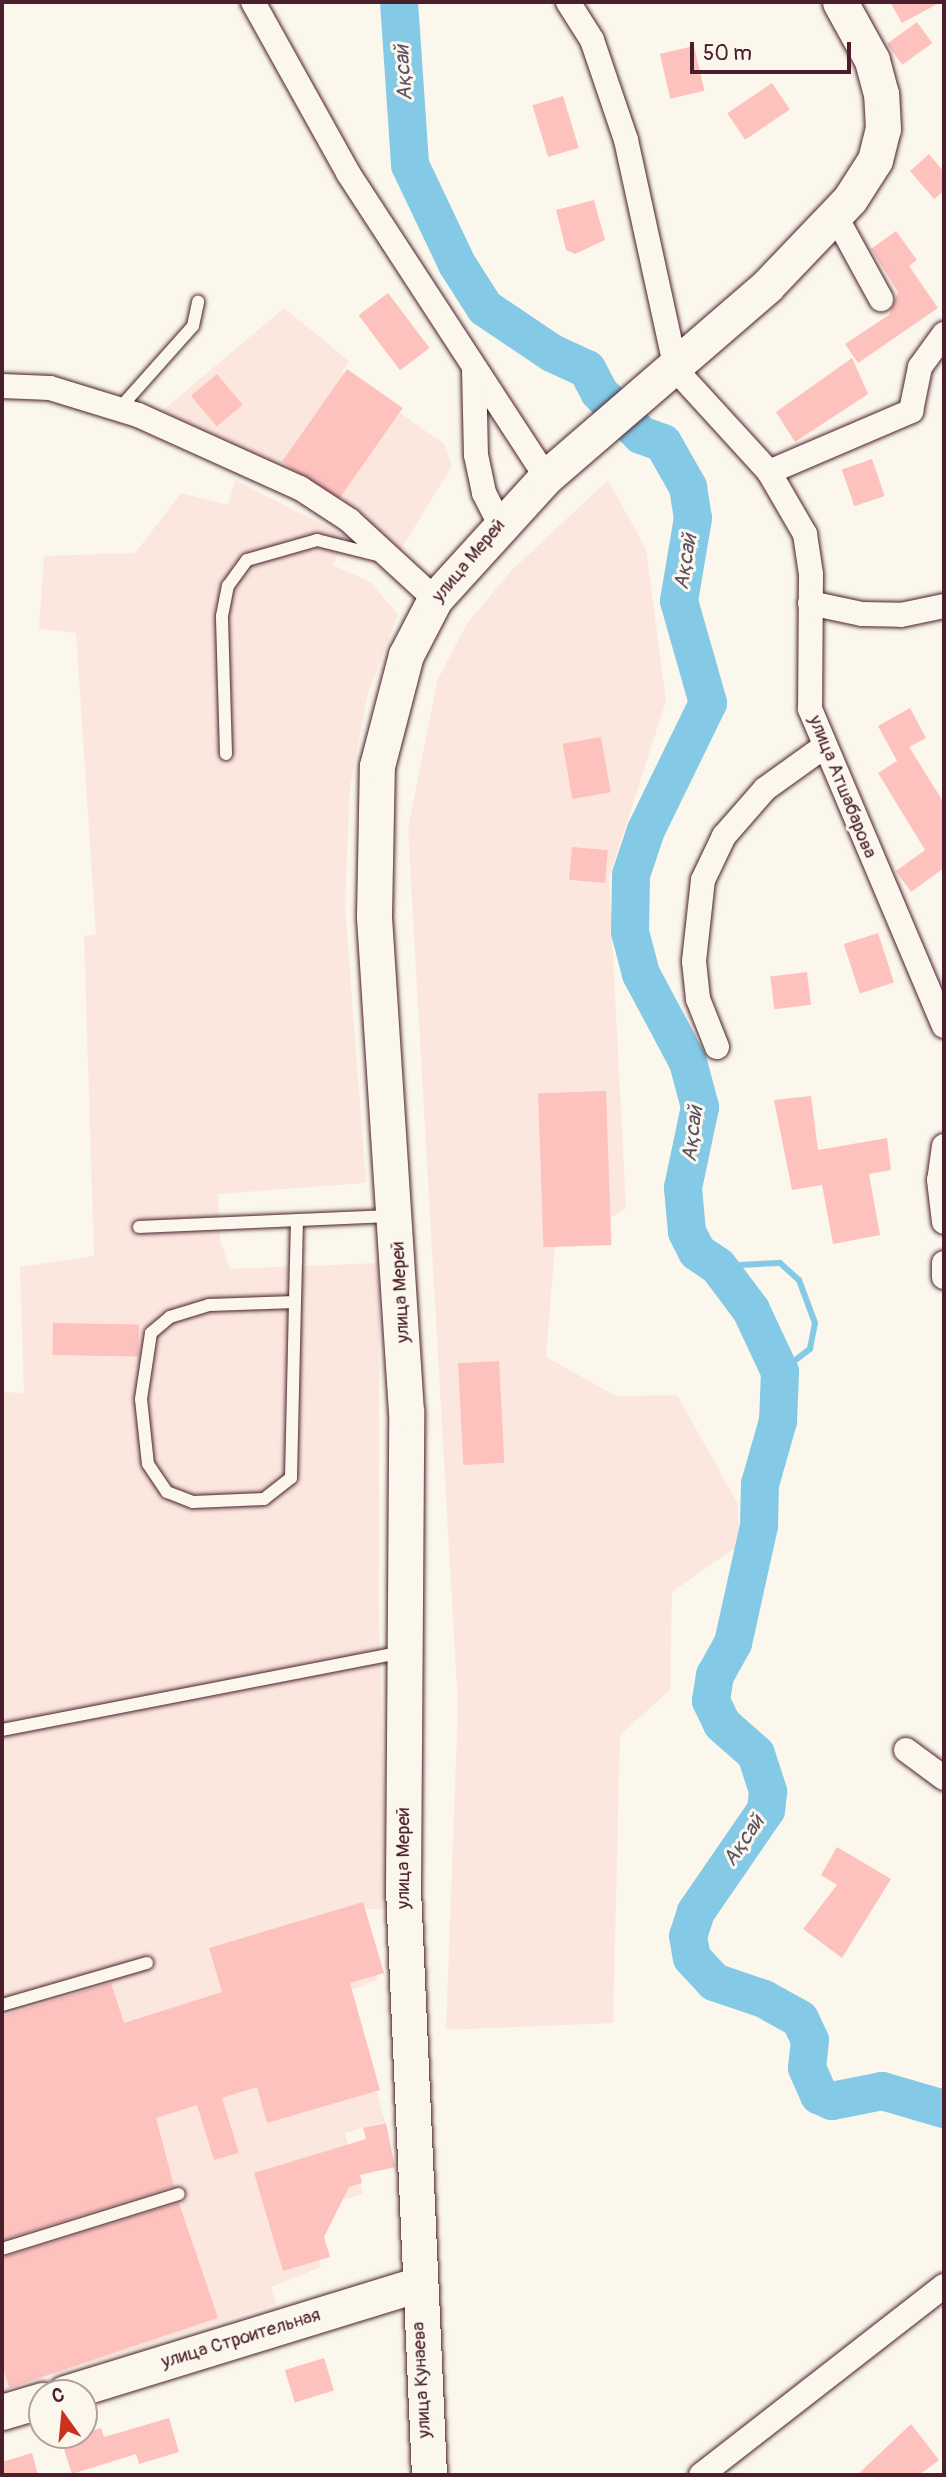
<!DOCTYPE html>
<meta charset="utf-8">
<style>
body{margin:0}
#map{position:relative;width:946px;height:2477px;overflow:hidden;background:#fbf7ec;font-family:Pangolin,sans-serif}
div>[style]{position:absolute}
.built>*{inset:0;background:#fce7de}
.stream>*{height:6px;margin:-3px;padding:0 3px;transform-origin:3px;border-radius:3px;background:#84c9e5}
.river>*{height:38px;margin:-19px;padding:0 19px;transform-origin:19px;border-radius:19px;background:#84c9e5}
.building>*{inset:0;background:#fec2be;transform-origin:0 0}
.roads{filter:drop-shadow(0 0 2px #4a1f2b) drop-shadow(0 0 2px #4a1f2b)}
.lane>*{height:12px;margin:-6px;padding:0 6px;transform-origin:6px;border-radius:6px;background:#fbf7ec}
.street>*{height:24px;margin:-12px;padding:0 12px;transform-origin:12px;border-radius:12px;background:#fbf7ec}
.secondary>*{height:35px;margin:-17.5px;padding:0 17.5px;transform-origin:17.5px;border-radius:17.5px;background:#fbf7ec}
span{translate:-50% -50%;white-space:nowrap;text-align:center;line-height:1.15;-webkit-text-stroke:6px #fbf7ec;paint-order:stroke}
.street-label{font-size:19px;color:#4a1f2b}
.water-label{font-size:21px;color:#5b5263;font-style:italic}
.frame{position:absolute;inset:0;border:4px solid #4a1f2b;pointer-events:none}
.north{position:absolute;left:28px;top:2379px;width:70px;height:70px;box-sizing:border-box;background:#fbf7ec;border:2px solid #b4a19f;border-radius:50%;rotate:345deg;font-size:19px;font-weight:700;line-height:28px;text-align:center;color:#4a1f2b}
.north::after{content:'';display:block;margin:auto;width:24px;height:32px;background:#c8321e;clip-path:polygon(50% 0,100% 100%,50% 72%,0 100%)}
.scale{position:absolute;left:690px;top:42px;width:161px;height:32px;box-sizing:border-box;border:4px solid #4a1f2b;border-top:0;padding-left:9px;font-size:21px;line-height:24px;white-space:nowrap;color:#4a1f2b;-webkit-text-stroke:5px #fbf7ec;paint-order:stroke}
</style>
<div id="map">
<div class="built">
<i style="clip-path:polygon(284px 308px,349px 361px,342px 372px,444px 444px,452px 466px,400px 551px,280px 466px,162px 411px)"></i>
<i style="clip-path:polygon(235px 480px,345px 536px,333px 565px,370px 582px,398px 614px,368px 694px,350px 787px,345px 905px,366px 1183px,218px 1194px,220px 1240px,230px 1269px,379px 1263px,379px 1620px,387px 1910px,353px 1908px,378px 1980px,349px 1991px,385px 2122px,345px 2133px,363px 2194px,334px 2202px,316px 2251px,321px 2267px,271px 2287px,276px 2304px,2px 2391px,2px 1392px,24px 1393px,20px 1267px,94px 1256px,84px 936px,96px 934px,76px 633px,39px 629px,44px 556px,135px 553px,181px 493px,228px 505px)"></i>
<i style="clip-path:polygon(608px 480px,646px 549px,666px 701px,609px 878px,626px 1207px,591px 1233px,556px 1233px,546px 1357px,616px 1396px,677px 1395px,738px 1504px,739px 1545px,672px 1592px,670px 1690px,620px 1735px,613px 2023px,446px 2030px,458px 1706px,408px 830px,437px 681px,466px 625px,511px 571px)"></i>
</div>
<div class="stream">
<i style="left:718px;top:1266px;width:62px;rotate:-2.8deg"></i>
<i style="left:780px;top:1263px;width:25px;rotate:42deg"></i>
<i style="left:799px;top:1280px;width:46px;rotate:69.6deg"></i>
<i style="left:815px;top:1323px;width:26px;rotate:101deg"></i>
<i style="left:810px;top:1349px;width:38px;rotate:143deg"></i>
</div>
<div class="river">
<i style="left:399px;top:2px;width:163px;rotate:86.1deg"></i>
<i style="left:410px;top:165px;width:110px;rotate:64.6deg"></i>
<i style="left:457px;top:264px;width:52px;rotate:57.5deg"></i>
<i style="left:485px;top:308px;width:81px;rotate:33.9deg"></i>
<i style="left:552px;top:353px;width:38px;rotate:25deg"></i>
<i style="left:587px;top:369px;width:26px;rotate:62deg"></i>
<i style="left:599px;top:392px;width:60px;rotate:45.7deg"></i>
<i style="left:641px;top:435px;width:23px;rotate:20deg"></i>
<i style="left:663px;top:443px;width:51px;rotate:60.4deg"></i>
<i style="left:688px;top:487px;width:31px;rotate:81deg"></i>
<i style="left:693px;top:518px;width:84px;rotate:99.6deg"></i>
<i style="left:679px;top:601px;width:106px;rotate:74.1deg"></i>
<i style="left:708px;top:703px;width:141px;rotate:116deg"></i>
<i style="left:646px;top:830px;width:47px;rotate:108.4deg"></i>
<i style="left:631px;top:875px;width:57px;rotate:91deg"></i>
<i style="left:630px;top:932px;width:43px;rotate:75.3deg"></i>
<i style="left:641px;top:974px;width:100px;rotate:61.9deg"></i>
<i style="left:688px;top:1062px;width:47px;rotate:75.1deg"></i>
<i style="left:700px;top:1107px;width:83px;rotate:101.9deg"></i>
<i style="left:683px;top:1188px;width:44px;rotate:84.8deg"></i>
<i style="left:687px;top:1232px;width:22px;rotate:63deg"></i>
<i style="left:697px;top:1252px;width:25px;rotate:34deg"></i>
<i style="left:718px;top:1266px;width:55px;rotate:53.1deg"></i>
<i style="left:751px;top:1310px;width:68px;rotate:64.9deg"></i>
<i style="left:780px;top:1372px;width:49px;rotate:92.3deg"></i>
<i style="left:778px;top:1421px;width:66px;rotate:105.9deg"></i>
<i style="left:760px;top:1484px;width:42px;rotate:91.4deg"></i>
<i style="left:759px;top:1526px;width:120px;rotate:102.5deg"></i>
<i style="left:733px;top:1643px;width:37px;rotate:119deg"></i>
<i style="left:715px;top:1675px;width:26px;rotate:99deg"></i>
<i style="left:711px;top:1701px;width:25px;rotate:64deg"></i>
<i style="left:722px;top:1724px;width:45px;rotate:41.4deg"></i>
<i style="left:756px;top:1754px;width:40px;rotate:72deg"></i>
<i style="left:768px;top:1792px;width:18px;rotate:96deg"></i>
<i style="left:766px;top:1810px;width:124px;rotate:124.5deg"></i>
<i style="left:696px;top:1912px;width:25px;rotate:108deg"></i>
<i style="left:688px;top:1936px;width:22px;rotate:80deg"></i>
<i style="left:692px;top:1958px;width:33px;rotate:47deg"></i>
<i style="left:714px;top:1982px;width:53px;rotate:18.8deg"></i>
<i style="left:764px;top:1999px;width:41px;rotate:29.1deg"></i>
<i style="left:800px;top:2019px;width:23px;rotate:65deg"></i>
<i style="left:810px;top:2040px;width:28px;rotate:96deg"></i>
<i style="left:807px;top:2068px;width:30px;rotate:66deg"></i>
<i style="left:819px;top:2095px;width:14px;rotate:25deg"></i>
<i style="left:832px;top:2101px;width:51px;rotate:-11.3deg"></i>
<i style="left:882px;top:2091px;width:65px;rotate:16.2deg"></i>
</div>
<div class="building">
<i style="clip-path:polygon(890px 2px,941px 2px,902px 23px)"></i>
<i style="left:917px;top:22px;width:26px;height:37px;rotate:54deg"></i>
<i style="left:694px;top:46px;width:46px;height:35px;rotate:77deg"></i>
<i style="left:772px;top:83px;width:32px;height:54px;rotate:56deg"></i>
<i style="left:563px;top:96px;width:54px;height:32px;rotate:73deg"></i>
<i style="clip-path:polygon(929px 154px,944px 172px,944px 191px,934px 199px,910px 171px)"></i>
<i style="clip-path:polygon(594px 200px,605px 240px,575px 254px,566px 250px,556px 210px)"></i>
<i style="clip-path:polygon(896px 231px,917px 260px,909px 266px,938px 308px,858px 363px,845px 344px,889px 315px,898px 292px,871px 249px)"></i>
<i style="left:388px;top:293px;width:69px;height:37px;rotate:53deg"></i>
<i style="clip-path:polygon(852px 358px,868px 394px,795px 442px,776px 412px)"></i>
<i style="left:347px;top:369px;width:68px;height:113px;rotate:35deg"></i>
<i style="left:217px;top:374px;width:40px;height:34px;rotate:50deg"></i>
<i style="left:872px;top:459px;width:39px;height:32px;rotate:71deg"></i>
<i style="clip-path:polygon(910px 708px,926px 738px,909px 747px,944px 803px,944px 868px,911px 892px,896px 871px,925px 850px,878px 773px,897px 761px,878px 726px)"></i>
<i style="left:601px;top:737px;width:56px;height:39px;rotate:80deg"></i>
<i style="left:572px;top:847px;width:36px;height:33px;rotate:5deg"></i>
<i style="left:878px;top:933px;width:52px;height:36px;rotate:72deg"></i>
<i style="left:807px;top:972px;width:33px;height:37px;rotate:83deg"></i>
<i style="left:606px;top:1091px;width:154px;height:68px;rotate:88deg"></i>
<i style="clip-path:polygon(811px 1096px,818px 1150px,887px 1138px,891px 1170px,869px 1174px,880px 1235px,833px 1244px,822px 1185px,792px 1190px,774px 1100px)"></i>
<i style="left:53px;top:1323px;width:86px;height:32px;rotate:1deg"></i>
<i style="left:499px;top:1361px;width:102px;height:41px;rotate:87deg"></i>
<i style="clip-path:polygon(837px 1847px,891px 1879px,842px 1958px,803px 1929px,837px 1885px,821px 1875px)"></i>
<i style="clip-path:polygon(363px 1902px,384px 1973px,350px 1983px,380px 2090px,267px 2123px,257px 2087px,222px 2098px,239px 2153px,214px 2160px,197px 2105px,156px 2118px,174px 2186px,2px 2240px,2px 2016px,111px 1983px,124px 2023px,222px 1992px,209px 1948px)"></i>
<i style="clip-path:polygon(386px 2123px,395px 2167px,360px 2175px,362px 2183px,349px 2187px,324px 2237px,330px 2257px,283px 2271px,254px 2173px,366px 2139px,363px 2128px)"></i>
<i style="clip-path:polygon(179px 2203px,218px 2318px,9px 2388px,2px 2365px,2px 2258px)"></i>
<i style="left:324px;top:2358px;width:34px;height:41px;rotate:73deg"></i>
<i style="clip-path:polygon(169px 2418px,179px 2452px,139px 2464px,136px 2454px,72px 2474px,61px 2440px,101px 2428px,104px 2437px)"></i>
<i style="clip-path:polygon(911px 2424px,939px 2460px,919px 2475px,857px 2475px)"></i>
<i style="clip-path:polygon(32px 2453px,38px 2475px,2px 2475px,2px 2462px)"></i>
</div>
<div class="roads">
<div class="lane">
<i style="left:119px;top:409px;width:111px;rotate:-48.3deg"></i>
<i style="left:193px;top:326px;width:25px;rotate:-78deg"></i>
<i style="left:226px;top:754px;width:138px;rotate:-91.7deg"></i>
<i style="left:222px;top:616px;width:31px;rotate:-79deg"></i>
<i style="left:228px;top:586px;width:32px;rotate:-54deg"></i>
<i style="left:247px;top:560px;width:73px;rotate:-15.9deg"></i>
<i style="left:317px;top:540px;width:66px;rotate:14deg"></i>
<i style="left:139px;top:1227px;width:251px;rotate:-2.5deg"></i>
<i style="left:295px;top:1302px;width:86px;rotate:178deg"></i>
<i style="left:209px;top:1305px;width:41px;rotate:162.9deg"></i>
<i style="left:170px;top:1317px;width:25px;rotate:140deg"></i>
<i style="left:151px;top:1333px;width:67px;rotate:98.6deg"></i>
<i style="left:141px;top:1399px;width:65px;rotate:83.9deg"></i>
<i style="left:148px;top:1464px;width:34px;rotate:56deg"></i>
<i style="left:167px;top:1492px;width:28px;rotate:21deg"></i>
<i style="left:193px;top:1502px;width:71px;rotate:-2.4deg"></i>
<i style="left:264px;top:1499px;width:34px;rotate:-38deg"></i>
<i style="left:291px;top:1478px;width:176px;rotate:-88.7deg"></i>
<i style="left:295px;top:1302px;width:82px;rotate:-88.6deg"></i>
<i style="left:2px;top:1730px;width:408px;rotate:-11deg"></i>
<i style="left:2px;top:2005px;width:151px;rotate:-16.2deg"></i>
<i style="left:2px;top:2249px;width:185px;rotate:-17.3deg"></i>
</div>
<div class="street">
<i style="left:253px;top:2px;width:196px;rotate:60.9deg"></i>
<i style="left:348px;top:173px;width:363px;rotate:56.9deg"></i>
<i style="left:568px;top:2px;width:45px;rotate:57.7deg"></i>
<i style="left:592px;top:40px;width:106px;rotate:71.2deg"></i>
<i style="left:626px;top:140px;width:235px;rotate:77.7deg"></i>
<i style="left:676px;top:370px;width:138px;rotate:47.6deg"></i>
<i style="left:769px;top:472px;width:72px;rotate:59.9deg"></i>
<i style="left:805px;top:534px;width:40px;rotate:81.5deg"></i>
<i style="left:811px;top:574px;width:135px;rotate:90.4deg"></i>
<i style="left:810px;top:709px;width:344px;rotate:67.1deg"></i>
<i style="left:835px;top:215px;width:96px;rotate:61.3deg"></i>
<i style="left:474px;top:368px;width:87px;rotate:88.7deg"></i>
<i style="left:476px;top:455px;width:39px;rotate:78deg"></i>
<i style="left:484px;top:493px;width:34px;rotate:63deg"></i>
<i style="left:2px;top:386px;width:48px;rotate:2.4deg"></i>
<i style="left:50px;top:388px;width:92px;rotate:17.1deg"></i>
<i style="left:138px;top:415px;width:178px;rotate:24.3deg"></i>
<i style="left:300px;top:488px;width:59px;rotate:33.1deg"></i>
<i style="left:349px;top:520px;width:117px;rotate:42.6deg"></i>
<i style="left:769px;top:472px;width:155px;rotate:-23.2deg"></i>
<i style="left:911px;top:411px;width:45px;rotate:-78.4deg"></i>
<i style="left:920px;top:367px;width:41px;rotate:-54deg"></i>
<i style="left:810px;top:603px;width:53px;rotate:11.9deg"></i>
<i style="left:862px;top:614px;width:39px;rotate:1deg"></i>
<i style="left:901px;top:615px;width:44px;rotate:-11.8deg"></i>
<i style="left:717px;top:1047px;width:52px;rotate:-111.6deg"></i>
<i style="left:698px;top:999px;width:38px;rotate:-96deg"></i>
<i style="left:694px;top:961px;width:81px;rotate:-83.7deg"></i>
<i style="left:703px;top:880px;width:49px;rotate:-64.5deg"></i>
<i style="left:724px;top:836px;width:62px;rotate:-48.9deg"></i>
<i style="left:765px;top:789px;width:70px;rotate:-35.7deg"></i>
<i style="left:944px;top:1146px;width:34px;rotate:98deg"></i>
<i style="left:939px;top:1180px;width:42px;rotate:83.2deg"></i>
<i style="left:944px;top:1263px;width:14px;rotate:90deg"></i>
<i style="left:906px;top:1750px;width:47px;rotate:36.4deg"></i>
<i style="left:701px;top:2475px;width:308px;rotate:-37.9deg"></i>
</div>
<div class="secondary">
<i style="left:65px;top:2393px;width:368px;rotate:-17.1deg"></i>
<i style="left:2px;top:2412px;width:42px;rotate:-16.7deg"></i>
<i style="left:429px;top:2475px;width:588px;rotate:-92.54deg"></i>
<i style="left:403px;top:1888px;width:476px;rotate:-89.6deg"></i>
<i style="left:406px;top:1412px;width:497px;rotate:-93.7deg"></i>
<i style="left:374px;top:916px;width:150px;rotate:-88.9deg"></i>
<i style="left:377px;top:766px;width:115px;rotate:-75.4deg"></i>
<i style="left:406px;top:655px;width:63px;rotate:-62.6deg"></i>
<i style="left:435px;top:599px;width:165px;rotate:-47.7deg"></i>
<i style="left:546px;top:477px;width:292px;rotate:-40.8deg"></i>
<i style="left:767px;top:286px;width:120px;rotate:-46.3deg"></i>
<i style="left:850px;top:199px;width:46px;rotate:-57.3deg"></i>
<i style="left:875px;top:160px;width:32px;rotate:-76deg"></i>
<i style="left:883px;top:129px;width:35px;rotate:-93deg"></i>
<i style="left:881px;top:94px;width:35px;rotate:-105deg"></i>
<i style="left:872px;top:60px;width:66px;rotate:-118.9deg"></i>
</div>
</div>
<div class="street-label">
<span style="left:469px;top:561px;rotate:-50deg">улица Мерей</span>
<span style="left:842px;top:787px;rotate:68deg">улица Атшабарова</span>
<span style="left:401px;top:1292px;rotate:-93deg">улица Мерей</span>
<span style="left:404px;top:1858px;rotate:-90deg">улица Мерей</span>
<span style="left:241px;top:2339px;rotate:-17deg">улица Строительная</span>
<span style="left:422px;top:2380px;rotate:-93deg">улица Кунаева</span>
</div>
<div class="water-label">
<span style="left:404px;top:73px;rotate:-94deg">Ақсай</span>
<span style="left:686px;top:562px;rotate:-81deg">Ақсай</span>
<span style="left:693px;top:1134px;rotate:-83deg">Ақсай</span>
<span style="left:744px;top:1841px;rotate:-56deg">Ақсай</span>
</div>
<div class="frame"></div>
<div class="north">С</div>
<div class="scale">50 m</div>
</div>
